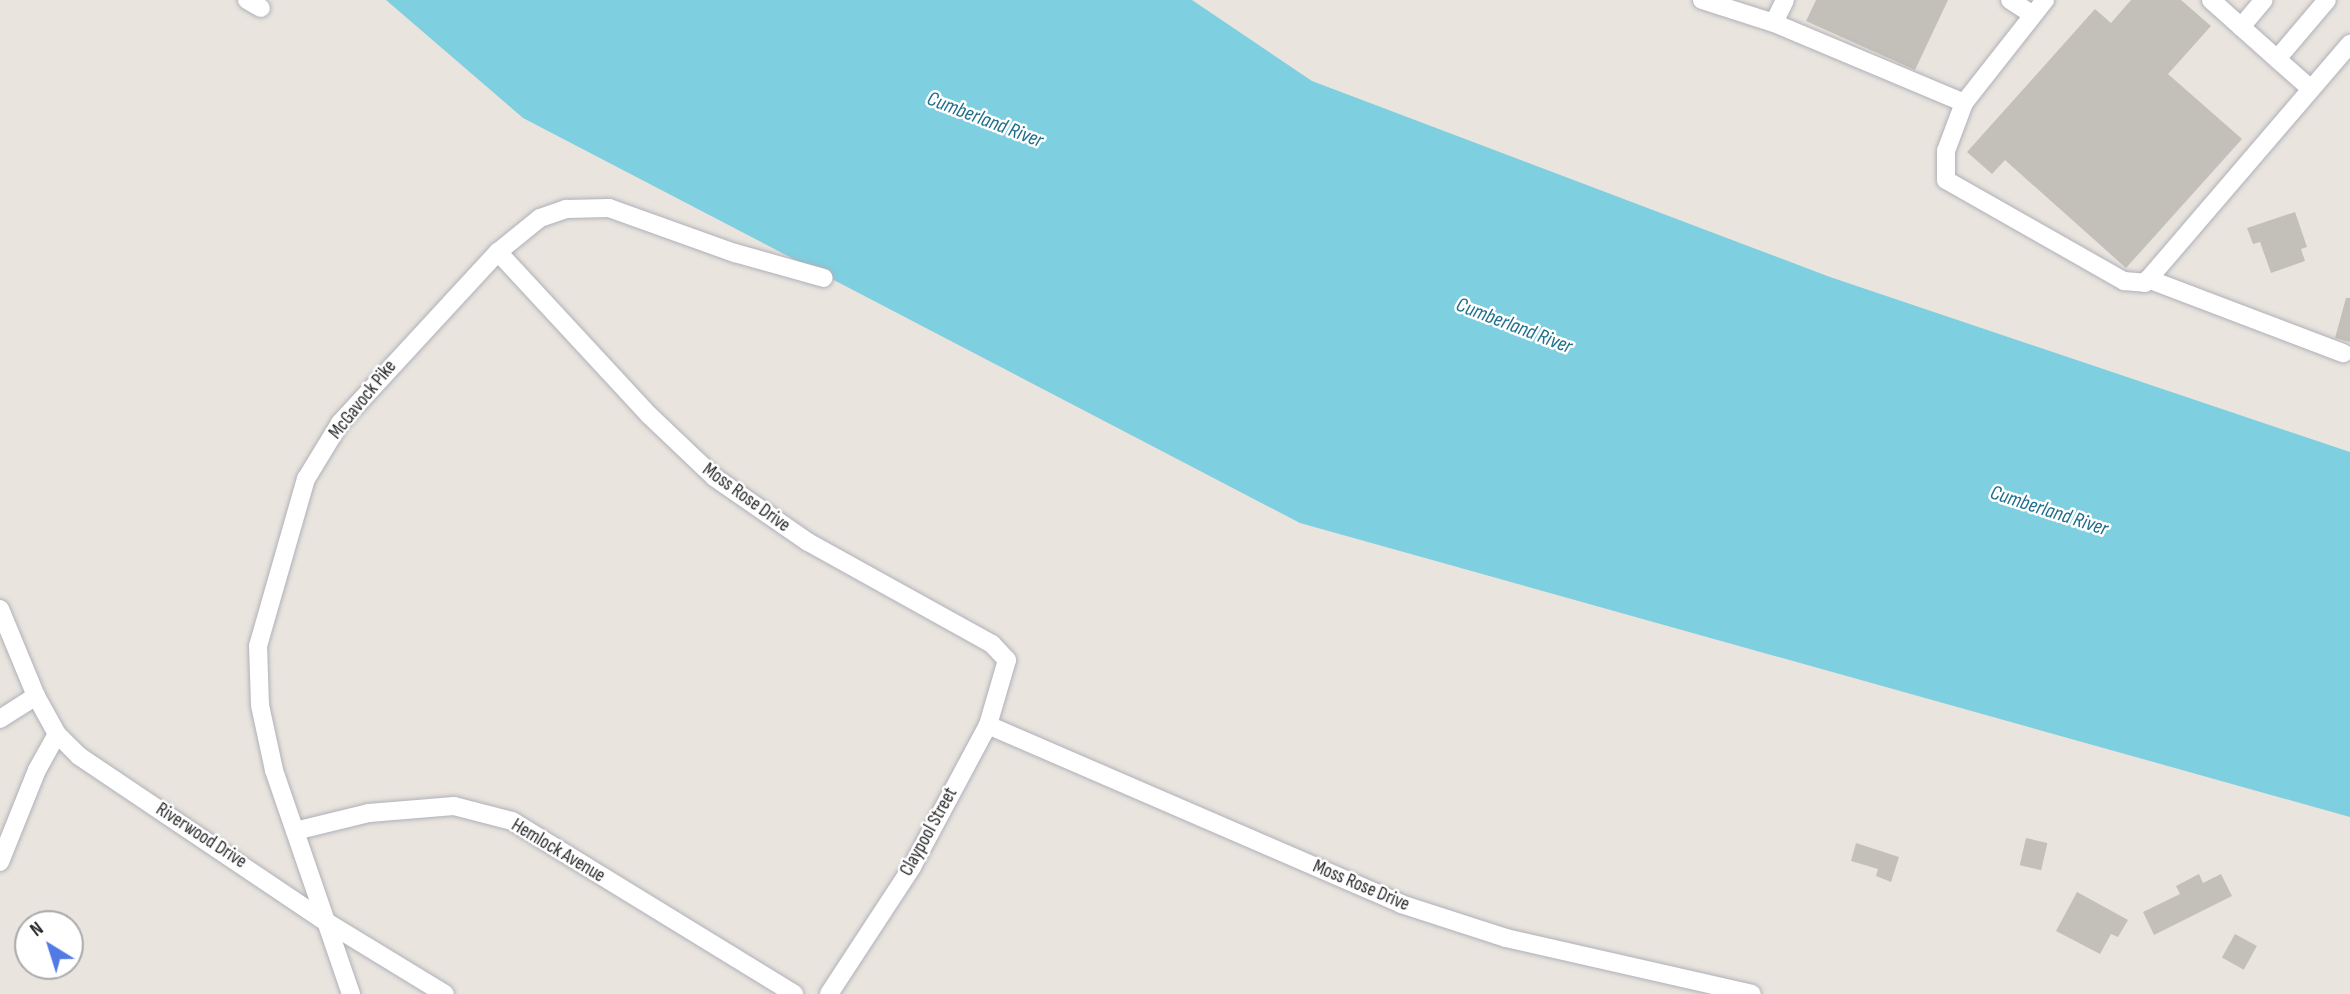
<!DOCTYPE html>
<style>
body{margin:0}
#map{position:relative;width:2350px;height:994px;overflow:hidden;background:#eae4de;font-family:"Sofia Sans Condensed",sans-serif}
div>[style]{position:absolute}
.water>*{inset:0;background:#7ecfe0}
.building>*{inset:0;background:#c3bfb9;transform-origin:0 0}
.roads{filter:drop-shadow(0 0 2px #aeb1b9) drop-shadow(0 0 2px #aeb1b9)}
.minor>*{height:18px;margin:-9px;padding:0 9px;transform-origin:9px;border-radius:9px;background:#fff}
span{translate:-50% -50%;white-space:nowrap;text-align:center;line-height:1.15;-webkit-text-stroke:5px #fff;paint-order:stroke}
.street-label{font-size:19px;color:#2a2a2a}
.water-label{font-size:21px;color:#1e6f8b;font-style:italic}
.north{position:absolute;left:14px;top:910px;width:70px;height:70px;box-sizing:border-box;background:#fff;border:2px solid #aaa;border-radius:50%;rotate:322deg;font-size:19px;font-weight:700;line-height:28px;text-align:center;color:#2a2a2a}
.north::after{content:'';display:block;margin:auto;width:24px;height:32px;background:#527ae4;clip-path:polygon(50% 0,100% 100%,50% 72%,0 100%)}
</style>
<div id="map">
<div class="water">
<i style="clip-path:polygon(386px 0,1192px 0,1312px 81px,1830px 277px,2350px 452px,2350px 817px,1300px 523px,523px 118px)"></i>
</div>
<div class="building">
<i style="clip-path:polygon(1816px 0,1948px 0,1915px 70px,1806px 21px)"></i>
<i style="clip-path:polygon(2131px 0,2181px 0,2211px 26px,2168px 74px,2242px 139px,2126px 268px,2005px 160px,1992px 174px,1967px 152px,2095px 9px,2111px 23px)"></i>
<i style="clip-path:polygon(2295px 212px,2307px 247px,2301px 249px,2305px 261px,2271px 273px,2260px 242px,2253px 244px,2247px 228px)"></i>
<i style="clip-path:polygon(2346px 298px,2350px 298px,2350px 342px,2335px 338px)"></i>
<i style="left:2026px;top:838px;width:22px;height:28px;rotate:13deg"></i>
<i style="clip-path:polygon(1856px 843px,1899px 857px,1891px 882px,1876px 876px,1878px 869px,1851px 861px)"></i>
<i style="clip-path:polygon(2199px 874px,2203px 883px,2221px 874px,2232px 896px,2154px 935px,2143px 912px,2180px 894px,2176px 886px)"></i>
<i style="clip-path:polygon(2077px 892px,2128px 920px,2118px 937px,2111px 934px,2100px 954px,2056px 931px)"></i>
<i style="left:2235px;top:934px;width:25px;height:27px;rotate:29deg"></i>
</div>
<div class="roads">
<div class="minor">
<i style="left:247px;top:0;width:16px;rotate:30deg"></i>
<i style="left:1702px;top:0;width:76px;rotate:17.7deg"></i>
<i style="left:1785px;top:0;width:25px;rotate:116deg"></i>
<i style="left:1774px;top:23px;width:206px;rotate:22.8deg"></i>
<i style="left:1964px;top:103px;width:51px;rotate:110.6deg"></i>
<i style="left:1946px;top:151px;width:29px;rotate:90deg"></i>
<i style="left:1946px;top:180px;width:205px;rotate:29.6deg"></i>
<i style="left:2124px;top:281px;width:21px;rotate:5deg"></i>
<i style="left:2145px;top:283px;width:315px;rotate:-49.4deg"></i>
<i style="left:2010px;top:0;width:27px;rotate:33deg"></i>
<i style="left:2211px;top:0;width:89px;rotate:41.8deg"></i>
<i style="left:2241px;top:27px;width:35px;rotate:-50deg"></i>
<i style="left:2311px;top:89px;width:45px;rotate:-138.6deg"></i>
<i style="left:2277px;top:59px;width:77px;rotate:-49.7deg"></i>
<i style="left:1964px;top:103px;width:131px;rotate:-51.8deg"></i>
<i style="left:498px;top:252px;width:222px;rotate:47.2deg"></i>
<i style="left:649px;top:415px;width:90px;rotate:43.6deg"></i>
<i style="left:714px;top:477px;width:114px;rotate:34.7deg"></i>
<i style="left:808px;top:542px;width:210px;rotate:29deg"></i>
<i style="left:992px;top:644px;width:22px;rotate:47deg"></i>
<i style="left:1007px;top:660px;width:68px;rotate:106.3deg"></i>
<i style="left:988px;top:725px;width:161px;rotate:118.2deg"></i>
<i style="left:912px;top:867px;width:152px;rotate:123.2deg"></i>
<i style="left:2148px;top:279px;width:209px;rotate:20.8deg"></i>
<i style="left:0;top:609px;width:94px;rotate:67.5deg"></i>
<i style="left:36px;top:696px;width:43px;rotate:61.1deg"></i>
<i style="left:57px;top:734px;width:31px;rotate:45deg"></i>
<i style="left:79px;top:756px;width:293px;rotate:33.9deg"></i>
<i style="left:322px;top:919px;width:144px;rotate:31.4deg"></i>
<i style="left:0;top:719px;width:43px;rotate:-32.6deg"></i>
<i style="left:988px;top:725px;width:450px;rotate:23.4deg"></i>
<i style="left:1401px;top:904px;width:110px;rotate:17.9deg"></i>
<i style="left:1506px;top:938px;width:252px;rotate:12.8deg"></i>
<i style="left:295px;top:831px;width:76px;rotate:-13.7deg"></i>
<i style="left:369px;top:813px;width:85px;rotate:-4.7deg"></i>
<i style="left:454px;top:806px;width:60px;rotate:14.5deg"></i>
<i style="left:512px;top:821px;width:331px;rotate:31.5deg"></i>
<i style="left:0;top:862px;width:99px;rotate:-68.1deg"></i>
<i style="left:37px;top:770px;width:41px;rotate:-60.9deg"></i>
<i style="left:351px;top:994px;width:237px;rotate:-109deg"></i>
<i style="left:274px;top:770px;width:66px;rotate:-102.2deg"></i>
<i style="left:260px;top:705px;width:59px;rotate:-91.9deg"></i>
<i style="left:258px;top:646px;width:174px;rotate:-74deg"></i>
<i style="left:306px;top:479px;width:66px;rotate:-58.7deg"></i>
<i style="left:340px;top:423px;width:233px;rotate:-47.3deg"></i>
<i style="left:498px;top:252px;width:54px;rotate:-39deg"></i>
<i style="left:540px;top:218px;width:28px;rotate:-19deg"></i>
<i style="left:566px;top:209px;width:43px;rotate:-1.3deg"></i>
<i style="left:609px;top:208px;width:134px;rotate:19.7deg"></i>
<i style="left:735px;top:253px;width:92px;rotate:15.7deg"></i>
</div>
</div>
<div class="street-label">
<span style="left:363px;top:400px;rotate:-51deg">McGavock Pike</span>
<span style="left:746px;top:498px;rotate:36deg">Moss Rose Drive</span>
<span style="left:929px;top:832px;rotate:-61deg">Claypool Street</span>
<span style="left:201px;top:836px;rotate:33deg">Riverwood Drive</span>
<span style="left:558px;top:851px;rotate:31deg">Hemlock Avenue</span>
<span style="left:1361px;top:886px;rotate:23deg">Moss Rose Drive</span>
</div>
<div class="water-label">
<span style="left:985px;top:120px;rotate:21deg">Cumberland River</span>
<span style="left:1514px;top:326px;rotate:21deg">Cumberland River</span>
<span style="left:2049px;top:511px;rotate:18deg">Cumberland River</span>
</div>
<div class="north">N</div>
</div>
